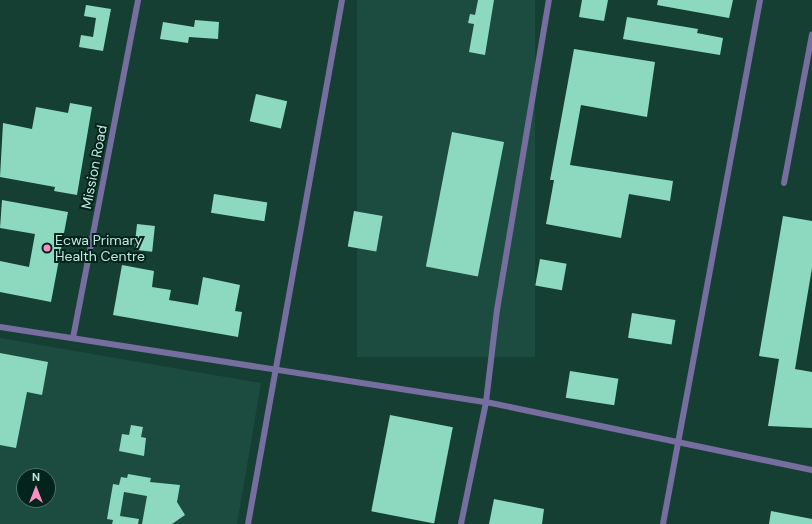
<!DOCTYPE html>
<style>
body{margin:0}
#map{position:relative;width:812px;height:524px;overflow:hidden;background:#163f33;font-family:"DM Sans",sans-serif}
div>[style]{position:absolute}
.built>*{inset:0;background:#1c4c3f;transform-origin:0 0}
.building>*{inset:0;background:#8cd9c0;transform-origin:0 0}
.service>*{height:6px;margin:-3px;padding:0 3px;transform-origin:3px;border-radius:3px;background:#776ea0}
.dots>*{width:11px;height:11px;translate:-50% -50%;box-sizing:border-box;border:2px solid #03241c;border-radius:50%}
span{translate:-50% -50%;white-space:nowrap;text-align:center;line-height:1.15;-webkit-text-stroke:4px #03241c;paint-order:stroke}
.street-label{font-size:14px;color:#c2e7da}
.poi-label{font-size:14px;color:#c2e7da}
.left{translate:0 -50%;text-align:left}
.north{position:absolute;left:16px;top:468px;width:40px;height:40px;box-sizing:border-box;background:#03241c;border:1px solid #4f7268;border-radius:50%;rotate:0deg;font-size:11px;font-weight:700;line-height:16px;text-align:center;color:#c2e7da}
.north::after{content:'';display:block;margin:auto;width:14px;height:18px;background:#fc8fc1;clip-path:polygon(50% 0,100% 100%,50% 72%,0 100%)}
</style>
<div id="map">
<div class="built">
<i style="left:357px;top:0;width:178px;height:357px"></i>
<i style="clip-path:polygon(evenodd,0 338px,261px 383px,237px 524px,0 524px,0 338px,24px 476px,48px 476px,48px 500px,24px 500px,24px 476px)"></i>
</div>
<div class="building">
<i style="clip-path:polygon(478px 0,494px 0,485px 55px,469px 52px,474px 24px,468px 23px,470px 14px,475px 15px)"></i>
<i style="clip-path:polygon(582px 0,608px 0,604px 21px,579px 17px)"></i>
<i style="clip-path:polygon(658px 0,733px 0,729px 18px,657px 5px)"></i>
<i style="clip-path:polygon(86px 5px,111px 9px,103px 51px,79px 47px,81px 35px,93px 37px,96px 18px,84px 16px)"></i>
<i style="clip-path:polygon(627px 17px,698px 29px,697px 33px,723px 38px,720px 55px,623px 39px)"></i>
<i style="clip-path:polygon(195px 20px,219px 22px,218px 39px,189px 37px,188px 43px,160px 39px,163px 22px,194px 27px)"></i>
<i style="clip-path:polygon(574px 49px,655px 62px,647px 117px,581px 105px,570px 165px,673px 181px,670px 201px,629px 194px,621px 238px,546px 224px,554px 180px,550px 180px)"></i>
<i style="left:256px;top:94px;width:32px;height:28px;rotate:13deg"></i>
<i style="clip-path:polygon(70px 103px,92px 107px,77px 195px,54px 191px,55px 187px,0 177px,3px 123px,32px 129px,36px 107px,68px 113px)"></i>
<i style="left:452px;top:132px;width:53px;height:137px;rotate:11deg"></i>
<i style="left:214px;top:194px;width:54px;height:19px;rotate:9deg"></i>
<i style="clip-path:polygon(2px 200px,68px 212px,51px 302px,0 292px,0 261px,29px 267px,35px 234px,0 228px)"></i>
<i style="left:354px;top:211px;width:29px;height:36px;rotate:10deg"></i>
<i style="clip-path:polygon(783px 216px,812px 221px,812px 268px,795px 369px,812px 372px,812px 428px,768px 426px,779px 359px,759px 356px)"></i>
<i style="left:137px;top:224px;width:18px;height:26px;rotate:6deg"></i>
<i style="left:540px;top:259px;width:27px;height:27px;rotate:10deg"></i>
<i style="clip-path:polygon(122px 265px,154px 271px,152px 287px,171px 290px,169px 300px,198px 305px,203px 277px,240px 285px,235px 311px,242px 312px,238px 337px,113px 315px)"></i>
<i style="left:632px;top:313px;width:44px;height:25px;rotate:9deg"></i>
<i style="clip-path:polygon(0 353px,48px 362px,42px 395px,27px 392px,16px 448px,0 445px)"></i>
<i style="left:570px;top:371px;width:49px;height:27px;rotate:9deg"></i>
<i style="left:390px;top:415px;width:64px;height:98px;rotate:11deg"></i>
<i style="clip-path:polygon(131px 425px,143px 427px,141px 437px,146px 438px,144px 456px,119px 451px,122px 434px,129px 435px)"></i>
<i style="clip-path:polygon(128px 474px,151px 478px,150px 482px,180px 485px,177px 502px,185px 515px,172px 524px,142px 524px,147px 496px,124px 492px,120px 516px,139px 519px,138px 524px,112px 524px,113px 520px,107px 519px,113px 484px,119px 485px,121px 477px,127px 478px)"></i>
<i style="clip-path:polygon(494px 499px,544px 509px,542px 524px,489px 524px)"></i>
<i style="clip-path:polygon(771px 511px,812px 519px,812px 524px,769px 524px)"></i>
</div>
<div class="service">
<i style="left:784px;top:183px;width:151px;rotate:-79.3deg"></i>
<i style="left:0;top:327px;width:492px;rotate:8.8deg"></i>
<i style="left:486px;top:402px;width:333px;rotate:11.8deg"></i>
<i style="left:73px;top:338px;width:344px;rotate:-79.1deg"></i>
<i style="left:248px;top:524px;width:532px;rotate:-79.83deg"></i>
<i style="left:461px;top:524px;width:125px;rotate:-78.4deg"></i>
<i style="left:486px;top:402px;width:93px;rotate:-83.2deg"></i>
<i style="left:497px;top:310px;width:314px;rotate:-80.5deg"></i>
<i style="left:663px;top:524px;width:533px;rotate:-79.51deg"></i>
</div>
<div class="dots">
<i style="left:47px;top:248px;background:#fc8fc1"></i>
</div>
<div class="street-label">
<span style="left:94px;top:167px;rotate:-79deg">Mission Road</span>
</div>
<div class="poi-label">
<span class="left" style="left:55px;top:248px">Ecwa Primary<br>Health Centre</span>
</div>
<div class="north">N</div>
</div>
